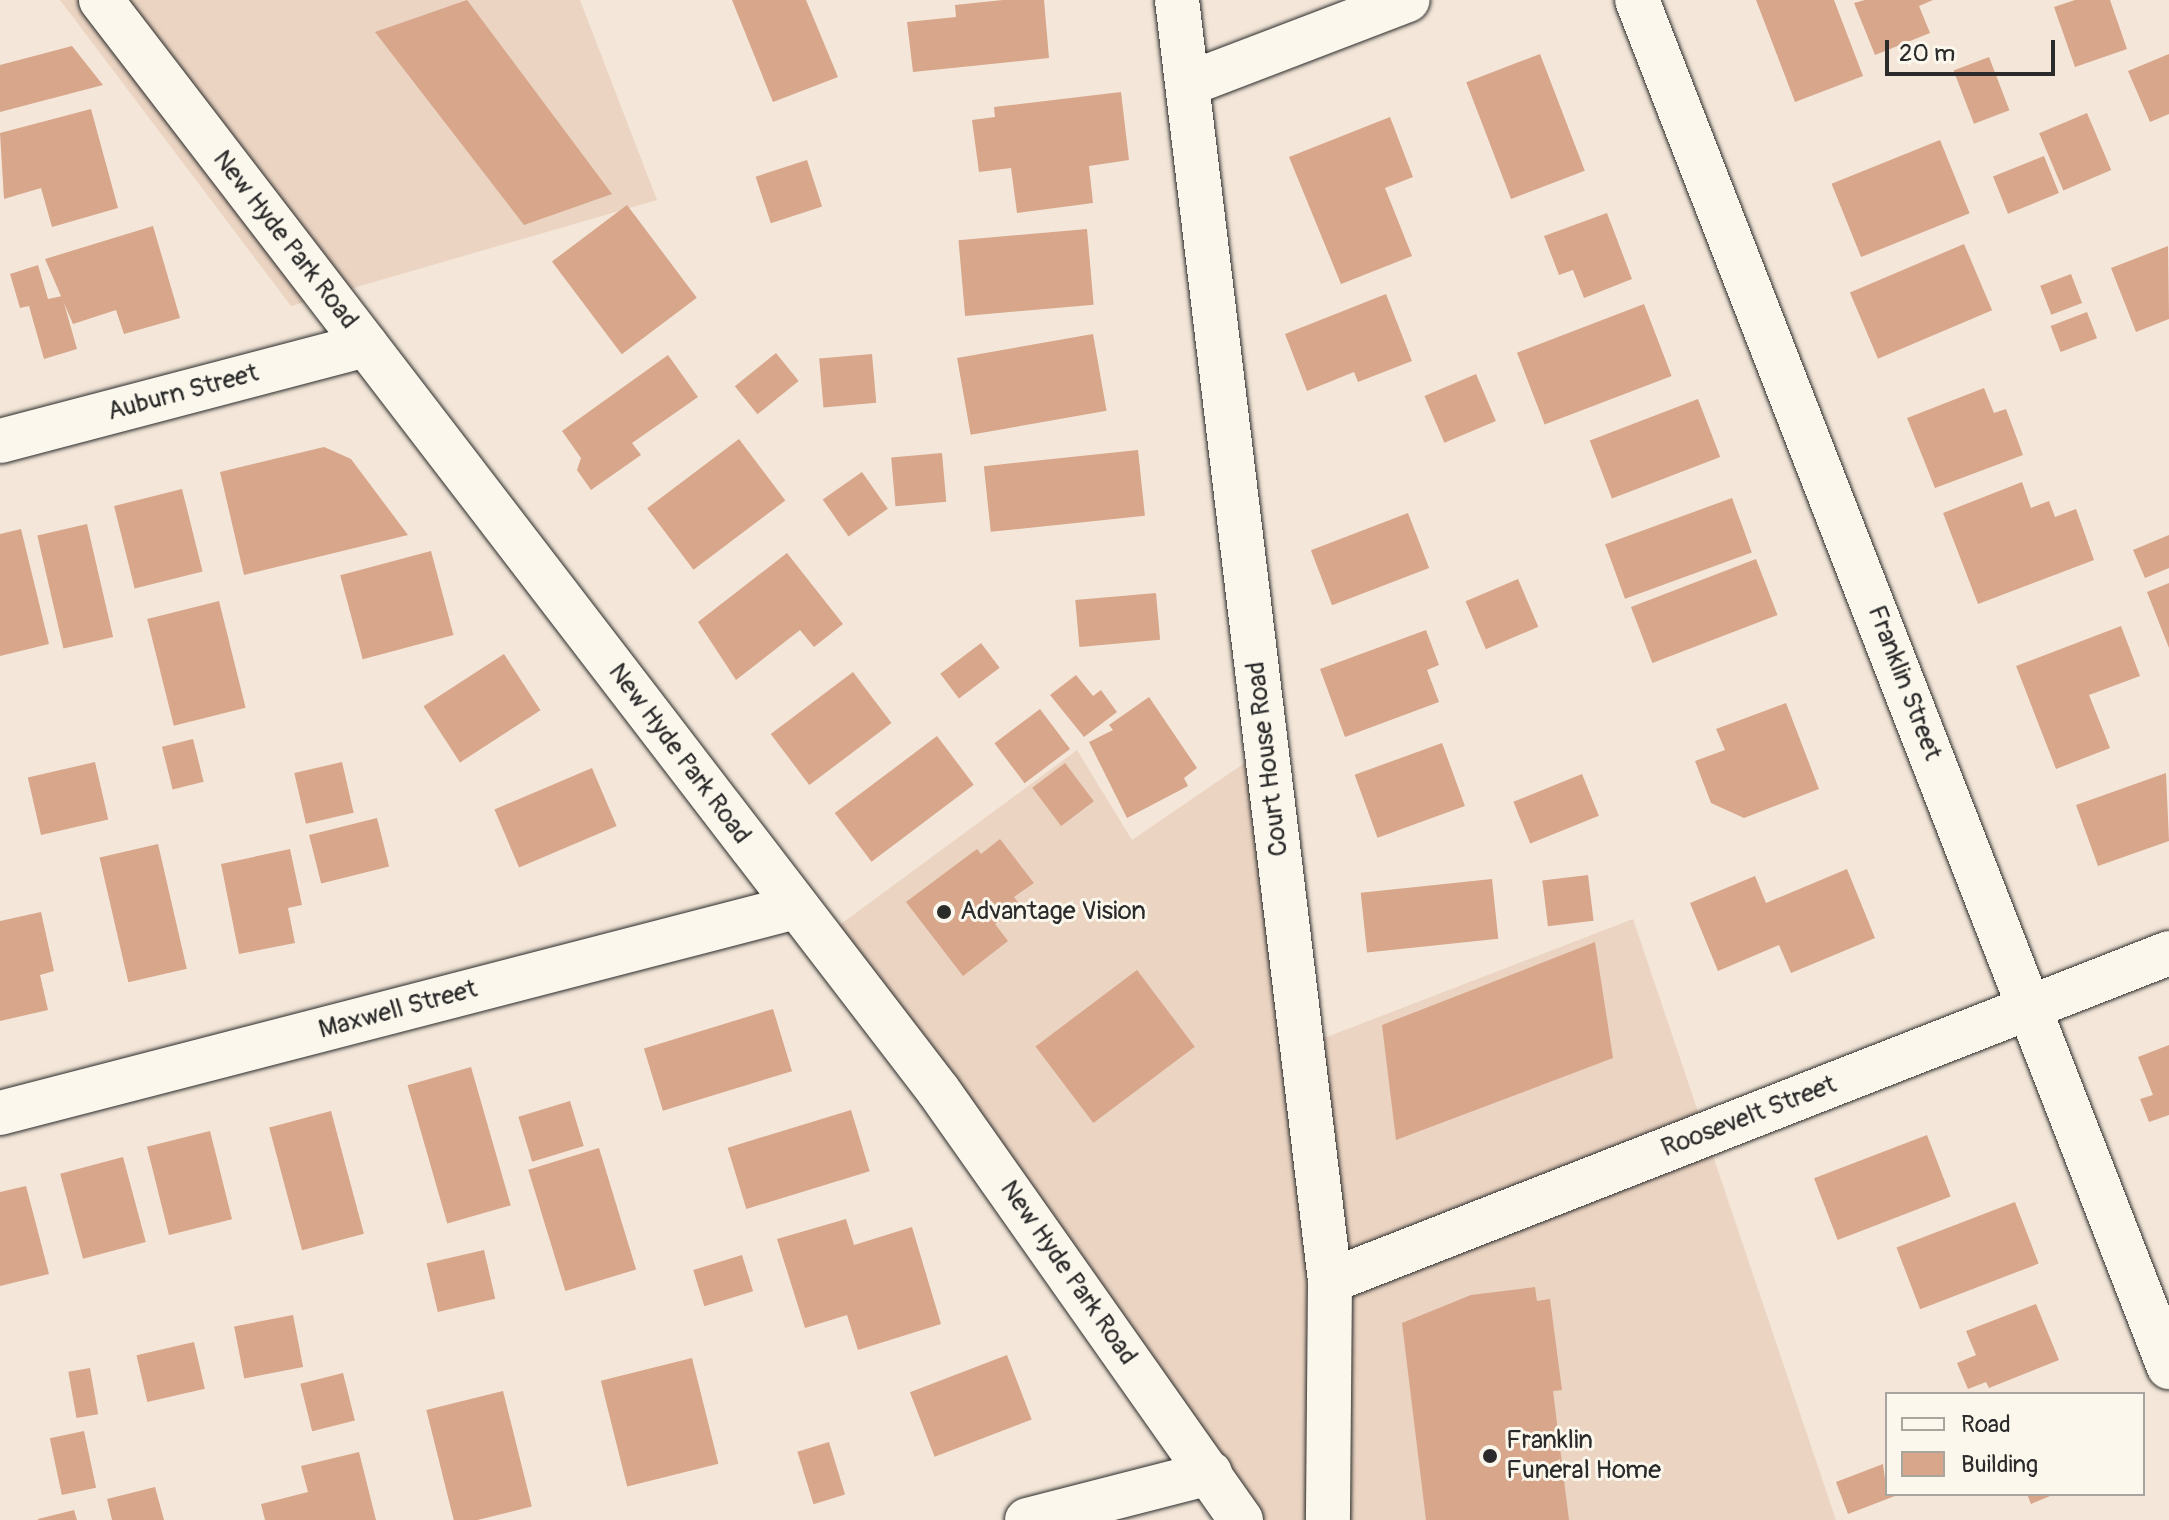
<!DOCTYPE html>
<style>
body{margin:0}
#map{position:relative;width:2169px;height:1520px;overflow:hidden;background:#f4e7d9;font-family:Pangolin,sans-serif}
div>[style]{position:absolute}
.built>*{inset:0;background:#ebd4c2}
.building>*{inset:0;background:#d7a68b;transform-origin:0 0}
.roads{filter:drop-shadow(0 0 2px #2b2b2b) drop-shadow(0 0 2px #2b2b2b)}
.street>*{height:44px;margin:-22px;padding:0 22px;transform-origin:22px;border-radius:22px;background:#fbf7ec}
.secondary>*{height:44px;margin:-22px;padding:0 22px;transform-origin:22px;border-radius:22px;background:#fbf7ec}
.dots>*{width:22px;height:22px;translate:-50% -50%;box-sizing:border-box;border:4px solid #fbf7ec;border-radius:50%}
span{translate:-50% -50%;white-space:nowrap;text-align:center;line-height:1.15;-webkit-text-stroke:6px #fbf7ec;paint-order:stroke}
.street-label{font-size:26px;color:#2b2b2b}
.poi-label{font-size:26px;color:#2b2b2b}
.left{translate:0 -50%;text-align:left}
.legend{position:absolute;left:1885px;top:1392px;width:260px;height:104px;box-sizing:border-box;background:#fbf7ec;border:2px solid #a8a59f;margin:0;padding:10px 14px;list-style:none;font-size:24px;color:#2b2b2b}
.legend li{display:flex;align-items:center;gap:16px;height:40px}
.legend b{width:40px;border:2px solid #a8a59f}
.scale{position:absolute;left:1885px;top:40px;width:170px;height:36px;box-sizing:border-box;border:4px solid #2b2b2b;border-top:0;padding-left:10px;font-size:24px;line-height:28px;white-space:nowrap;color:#2b2b2b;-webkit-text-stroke:6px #fbf7ec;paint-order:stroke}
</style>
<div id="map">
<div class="built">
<i style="clip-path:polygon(60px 0,580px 0,657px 200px,291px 306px)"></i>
<i style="clip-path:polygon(1281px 738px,1319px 1040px,1633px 919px,1836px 1520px,1251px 1520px,830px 932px,1077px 750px,1132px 840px)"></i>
</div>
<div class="building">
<i style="clip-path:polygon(467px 0,612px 194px,524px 225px,375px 32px)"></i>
<i style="clip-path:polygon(732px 0,806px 0,838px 77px,773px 102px)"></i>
<i style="clip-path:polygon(1003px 0,1044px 0,1049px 58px,913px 72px,907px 22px,956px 17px,955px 5px)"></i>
<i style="clip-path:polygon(1756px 0,1834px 0,1863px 76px,1795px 102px)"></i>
<i style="clip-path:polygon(1865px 0,1933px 0,1919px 6px,1930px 33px,1875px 55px,1854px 3px)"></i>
<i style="clip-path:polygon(2075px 0,2110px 0,2127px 49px,2075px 67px,2054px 7px)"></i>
<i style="clip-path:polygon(72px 46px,103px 85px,0 112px,0 65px)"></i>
<i style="left:1540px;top:54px;width:125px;height:79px;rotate:69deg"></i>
<i style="clip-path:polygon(2169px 54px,2169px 114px,2150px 122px,2128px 71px)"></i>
<i style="left:1989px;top:57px;width:57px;height:38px;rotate:69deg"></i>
<i style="clip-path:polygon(1121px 92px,1129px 160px,1089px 166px,1093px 203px,1017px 213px,1011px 168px,979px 172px,972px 120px,995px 117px,994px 107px)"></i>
<i style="clip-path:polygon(91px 109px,118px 208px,52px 227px,41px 188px,4px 199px,0 133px)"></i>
<i style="left:2087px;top:113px;width:62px;height:52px;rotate:67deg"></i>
<i style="clip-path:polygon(1390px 117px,1413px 177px,1385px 188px,1412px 256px,1341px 284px,1289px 157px)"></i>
<i style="left:1940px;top:140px;width:79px;height:117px;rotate:68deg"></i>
<i style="left:2044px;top:156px;width:40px;height:55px;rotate:68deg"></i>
<i style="left:807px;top:160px;width:49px;height:54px;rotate:72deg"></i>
<i style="left:627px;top:205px;width:116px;height:94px;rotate:53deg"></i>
<i style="clip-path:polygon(1607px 213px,1632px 279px,1584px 298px,1573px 270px,1559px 275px,1544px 236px)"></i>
<i style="clip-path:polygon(153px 226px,180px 318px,124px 334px,116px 310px,73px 324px,45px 259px)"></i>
<i style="left:1087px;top:229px;width:76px;height:129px;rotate:85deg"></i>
<i style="left:1964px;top:244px;width:72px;height:124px;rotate:67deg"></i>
<i style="clip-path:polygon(2168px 246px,2169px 319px,2136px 332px,2111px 268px)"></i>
<i style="clip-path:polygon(38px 265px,48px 299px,62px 296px,77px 349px,44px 359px,29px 306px,20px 308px,10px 274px)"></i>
<i style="left:2071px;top:274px;width:31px;height:33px;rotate:69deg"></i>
<i style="clip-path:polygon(1386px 294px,1412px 361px,1358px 382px,1354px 372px,1307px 391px,1285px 334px)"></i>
<i style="left:1644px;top:304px;width:77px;height:136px;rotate:69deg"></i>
<i style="left:2087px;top:312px;width:28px;height:39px;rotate:69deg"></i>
<i style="left:1093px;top:334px;width:78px;height:138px;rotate:80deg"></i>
<i style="left:776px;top:353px;width:36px;height:53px;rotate:51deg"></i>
<i style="left:872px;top:354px;width:49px;height:53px;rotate:85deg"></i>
<i style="clip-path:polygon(668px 355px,698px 397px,632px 443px,641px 455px,591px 490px,577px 470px,581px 458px,562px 431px)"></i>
<i style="left:1476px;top:374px;width:51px;height:56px;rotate:67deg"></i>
<i style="clip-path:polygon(1984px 388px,1994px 413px,2006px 409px,2023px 455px,1935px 488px,1907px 418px)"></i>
<i style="left:1698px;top:399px;width:62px;height:116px;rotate:69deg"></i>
<i style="left:739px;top:439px;width:77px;height:115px;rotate:53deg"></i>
<i style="clip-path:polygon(324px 447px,351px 459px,408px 535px,244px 575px,220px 472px)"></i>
<i style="left:1138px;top:450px;width:66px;height:155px;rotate:84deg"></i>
<i style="left:942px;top:453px;width:49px;height:51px;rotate:85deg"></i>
<i style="left:862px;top:472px;width:45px;height:48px;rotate:55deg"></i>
<i style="clip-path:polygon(2022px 482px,2031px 508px,2049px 501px,2055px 517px,2076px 509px,2094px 560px,1978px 604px,1943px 513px)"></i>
<i style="left:182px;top:489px;width:85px;height:70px;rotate:76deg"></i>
<i style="left:1732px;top:498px;width:58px;height:135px;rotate:70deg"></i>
<i style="left:1408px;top:513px;width:59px;height:104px;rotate:69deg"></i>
<i style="left:87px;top:524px;width:116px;height:51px;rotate:77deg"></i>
<i style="clip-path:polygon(21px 529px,49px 644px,0 656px,0 534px)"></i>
<i style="clip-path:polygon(2169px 535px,2169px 568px,2145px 578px,2133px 550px)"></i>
<i style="left:431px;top:551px;width:87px;height:94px;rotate:75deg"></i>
<i style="clip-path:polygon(787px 553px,843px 624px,814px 647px,800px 630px,736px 680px,698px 622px)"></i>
<i style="left:1756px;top:559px;width:60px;height:134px;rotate:69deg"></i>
<i style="left:1518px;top:579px;width:52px;height:57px;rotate:67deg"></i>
<i style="clip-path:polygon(2169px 583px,2169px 648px,2147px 592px)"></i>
<i style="left:1156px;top:593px;width:47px;height:81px;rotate:85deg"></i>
<i style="left:219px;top:601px;width:110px;height:74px;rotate:76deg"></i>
<i style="clip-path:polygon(2121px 626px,2140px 676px,2089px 695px,2110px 748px,2056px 769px,2016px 666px)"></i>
<i style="clip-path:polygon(1426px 630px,1439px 665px,1427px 670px,1439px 702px,1345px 737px,1320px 669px)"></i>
<i style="left:981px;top:643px;width:31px;height:51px;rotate:53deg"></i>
<i style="left:504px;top:654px;width:67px;height:96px;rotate:57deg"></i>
<i style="left:853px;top:672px;width:64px;height:103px;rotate:53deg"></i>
<i style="clip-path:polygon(1076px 675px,1093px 696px,1101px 690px,1117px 712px,1084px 737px,1050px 695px)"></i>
<i style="clip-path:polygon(1149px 697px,1197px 768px,1184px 778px,1188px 786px,1127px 818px,1089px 742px,1113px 730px,1109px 725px)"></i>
<i style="clip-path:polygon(1786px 703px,1819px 789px,1744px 818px,1711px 803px,1695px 761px,1725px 750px,1716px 729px)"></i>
<i style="left:1040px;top:709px;width:50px;height:57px;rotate:53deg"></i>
<i style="left:937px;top:736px;width:61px;height:128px;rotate:53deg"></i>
<i style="left:193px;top:739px;width:44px;height:32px;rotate:76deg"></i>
<i style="left:1442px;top:743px;width:67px;height:93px;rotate:70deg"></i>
<i style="left:95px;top:762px;width:59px;height:69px;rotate:77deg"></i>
<i style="left:342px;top:762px;width:52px;height:49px;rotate:77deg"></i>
<i style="left:1065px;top:763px;width:48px;height:41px;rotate:53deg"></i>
<i style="left:592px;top:768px;width:63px;height:106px;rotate:67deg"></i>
<i style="clip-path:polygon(2166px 773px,2169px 841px,2098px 866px,2076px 805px)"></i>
<i style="left:1582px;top:774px;width:45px;height:74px;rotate:68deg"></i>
<i style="left:377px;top:818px;width:50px;height:70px;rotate:76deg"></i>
<i style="clip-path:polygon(1000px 839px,1034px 883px,1014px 897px,1020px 905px,995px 924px,1008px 941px,963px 976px,906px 902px,977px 849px,981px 854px)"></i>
<i style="left:158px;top:844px;width:128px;height:60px;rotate:77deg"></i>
<i style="clip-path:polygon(290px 849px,302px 905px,288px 908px,295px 943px,239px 954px,221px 864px)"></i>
<i style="clip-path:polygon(1847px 869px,1875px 938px,1791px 973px,1779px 945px,1718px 971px,1690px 903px,1755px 876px,1766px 903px)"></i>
<i style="left:1588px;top:875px;width:46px;height:46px;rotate:83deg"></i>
<i style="left:1492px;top:879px;width:60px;height:132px;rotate:84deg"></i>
<i style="clip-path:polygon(41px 912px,54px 971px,40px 975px,48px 1010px,0 1021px,0 921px)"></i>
<i style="clip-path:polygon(1595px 942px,1613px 1058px,1396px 1140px,1382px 1025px)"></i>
<i style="left:1137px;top:970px;width:96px;height:127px;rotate:53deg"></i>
<i style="left:773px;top:1009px;width:65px;height:135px;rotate:73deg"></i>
<i style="clip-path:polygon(2169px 1045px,2169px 1115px,2149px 1122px,2140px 1099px,2153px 1095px,2138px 1057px)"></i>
<i style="left:471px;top:1067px;width:144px;height:66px;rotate:74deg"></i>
<i style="left:570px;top:1101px;width:47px;height:54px;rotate:73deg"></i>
<i style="left:851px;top:1110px;width:64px;height:129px;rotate:73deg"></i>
<i style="left:331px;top:1111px;width:127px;height:64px;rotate:75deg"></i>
<i style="left:210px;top:1131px;width:91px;height:65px;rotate:76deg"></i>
<i style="left:1927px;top:1135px;width:66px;height:121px;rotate:69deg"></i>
<i style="left:599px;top:1148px;width:127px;height:74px;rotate:73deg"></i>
<i style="left:123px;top:1157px;width:88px;height:65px;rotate:75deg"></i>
<i style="clip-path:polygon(26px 1186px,49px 1274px,0 1286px,0 1192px)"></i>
<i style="left:2015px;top:1202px;width:66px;height:127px;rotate:69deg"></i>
<i style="clip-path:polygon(846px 1219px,854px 1245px,912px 1227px,941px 1324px,858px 1350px,847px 1315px,805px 1328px,777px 1239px)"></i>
<i style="left:484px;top:1250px;width:50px;height:59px;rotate:77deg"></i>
<i style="left:742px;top:1255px;width:38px;height:51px;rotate:73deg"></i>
<i style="clip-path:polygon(1535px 1287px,1537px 1301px,1550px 1299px,1562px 1390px,1553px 1391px,1569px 1520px,1426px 1520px,1402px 1323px,1471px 1295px)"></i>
<i style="clip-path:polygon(2036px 1304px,2059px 1360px,1989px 1388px,1986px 1382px,1968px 1389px,1957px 1363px,1976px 1355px,1966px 1331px)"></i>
<i style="left:293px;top:1315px;width:53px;height:60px;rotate:79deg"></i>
<i style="left:194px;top:1342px;width:48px;height:59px;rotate:77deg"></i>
<i style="left:1007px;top:1355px;width:69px;height:104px;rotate:69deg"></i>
<i style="left:692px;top:1358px;width:109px;height:94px;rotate:76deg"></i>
<i style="left:90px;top:1368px;width:47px;height:22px;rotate:80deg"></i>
<i style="left:343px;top:1373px;width:49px;height:44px;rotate:76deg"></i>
<i style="left:503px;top:1391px;width:119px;height:79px;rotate:76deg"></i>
<i style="left:84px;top:1431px;width:58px;height:35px;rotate:78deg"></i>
<i style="left:829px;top:1442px;width:55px;height:33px;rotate:73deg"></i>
<i style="clip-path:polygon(359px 1452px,376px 1520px,265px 1520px,261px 1504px,308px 1492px,301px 1466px)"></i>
<i style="clip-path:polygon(1883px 1464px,1887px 1494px,1895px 1496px,1848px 1514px,1836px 1482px)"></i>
<i style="clip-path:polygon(155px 1487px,164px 1520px,112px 1520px,107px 1499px)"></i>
<i style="clip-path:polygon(2027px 1494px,2055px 1494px,2031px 1504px)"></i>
<i style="clip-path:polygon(74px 1510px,77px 1520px,38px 1520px,38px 1519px)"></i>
</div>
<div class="roads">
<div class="street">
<i style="left:1177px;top:0;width:1290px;rotate:83.19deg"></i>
<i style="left:1330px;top:1281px;width:239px;rotate:90.5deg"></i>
<i style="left:1637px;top:0;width:1467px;rotate:68.74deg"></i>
<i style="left:1188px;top:84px;width:235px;rotate:-20.9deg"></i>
<i style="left:0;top:441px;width:378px;rotate:-14.7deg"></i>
<i style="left:0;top:1113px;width:822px;rotate:-14.51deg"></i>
<i style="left:1330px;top:1281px;width:901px;rotate:-21.35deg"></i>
<i style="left:1027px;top:1520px;width:189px;rotate:-14.4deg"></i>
</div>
<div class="secondary">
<i style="left:101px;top:0;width:1374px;rotate:52.48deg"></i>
<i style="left:938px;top:1090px;width:526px;rotate:54.83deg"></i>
</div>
</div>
<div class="dots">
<i style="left:944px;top:912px;background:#2b2b2b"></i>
<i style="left:1490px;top:1456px;background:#2b2b2b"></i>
</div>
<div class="street-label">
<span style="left:285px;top:240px;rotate:52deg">New Hyde Park Road</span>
<span style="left:183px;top:393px;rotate:-15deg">Auburn Street</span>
<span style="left:1904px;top:683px;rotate:69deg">Franklin Street</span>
<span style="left:679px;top:754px;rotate:53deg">New Hyde Park Road</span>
<span style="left:1268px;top:759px;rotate:-97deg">Court House Road</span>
<span style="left:398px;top:1010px;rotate:-15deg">Maxwell Street</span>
<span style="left:1749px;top:1117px;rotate:-21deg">Roosevelt Street</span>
<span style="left:1068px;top:1273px;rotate:55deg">New Hyde Park Road</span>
</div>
<div class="poi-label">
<span class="left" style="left:960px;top:912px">Advantage Vision</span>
<span class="left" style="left:1506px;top:1456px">Franklin<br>Funeral Home</span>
</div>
<ul class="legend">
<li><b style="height:10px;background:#fbf7ec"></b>Road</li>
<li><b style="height:22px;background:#d7a68b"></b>Building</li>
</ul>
<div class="scale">20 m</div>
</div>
